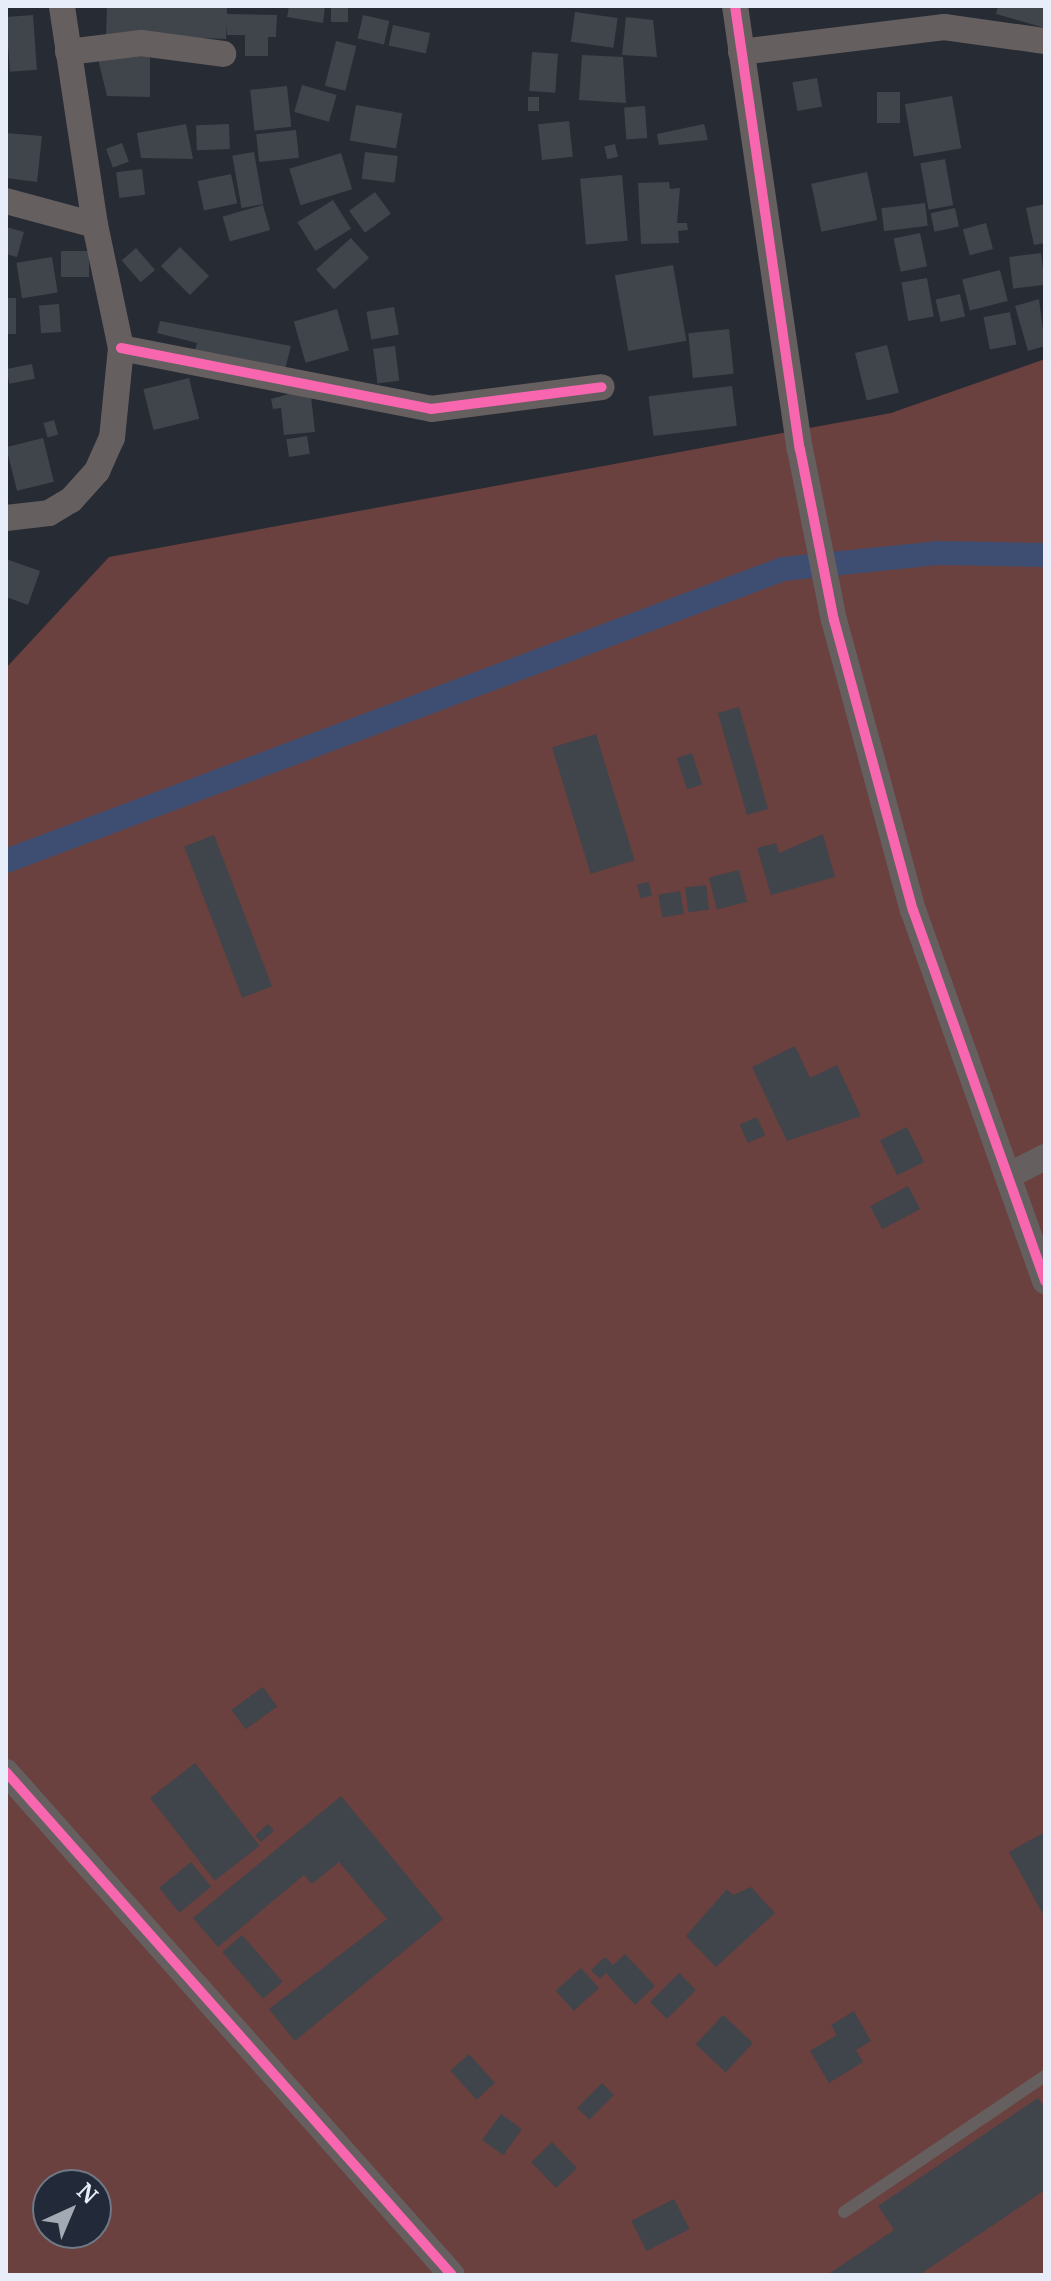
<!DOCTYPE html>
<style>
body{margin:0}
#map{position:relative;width:1051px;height:2281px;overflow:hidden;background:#272b34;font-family:Merriweather,serif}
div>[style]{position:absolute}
.forest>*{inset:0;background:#6a413e}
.canal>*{height:24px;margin:-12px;padding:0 12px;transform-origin:12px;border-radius:12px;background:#3d4e72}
.building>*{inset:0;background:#40444b;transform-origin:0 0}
.service>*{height:12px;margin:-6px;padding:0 6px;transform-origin:6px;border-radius:6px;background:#665f5f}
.minor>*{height:26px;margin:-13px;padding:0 13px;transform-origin:13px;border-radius:13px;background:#665f5f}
.cycleway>*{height:10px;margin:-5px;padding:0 5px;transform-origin:5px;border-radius:5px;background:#f766af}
span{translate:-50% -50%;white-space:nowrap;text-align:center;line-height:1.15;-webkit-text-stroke:6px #222a39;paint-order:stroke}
.frame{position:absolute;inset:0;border:8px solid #e8eef9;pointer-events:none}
.north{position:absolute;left:32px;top:2169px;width:80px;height:80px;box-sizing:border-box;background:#222a39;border:2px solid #717886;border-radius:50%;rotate:44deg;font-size:22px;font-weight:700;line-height:32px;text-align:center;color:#e8eef9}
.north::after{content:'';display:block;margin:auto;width:28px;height:36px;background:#a4aab4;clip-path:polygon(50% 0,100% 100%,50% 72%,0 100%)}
</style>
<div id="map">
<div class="forest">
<i style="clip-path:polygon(evenodd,1045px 359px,1045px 2275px,6px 2275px,6px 668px,109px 557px,891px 413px,1045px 359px,48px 2185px,96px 2185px,96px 2233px,48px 2233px,48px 2185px)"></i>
</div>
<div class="canal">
<i style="left:6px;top:861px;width:830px;rotate:-20.6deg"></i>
<i style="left:783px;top:569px;width:155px;rotate:-5.9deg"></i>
<i style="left:937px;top:553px;width:108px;rotate:1.1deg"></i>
</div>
<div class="building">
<i style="clip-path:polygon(107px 6px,227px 6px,227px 14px,277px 15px,276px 37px,268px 37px,268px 56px,245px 56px,245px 35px,227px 35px,227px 23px,226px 39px,106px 34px)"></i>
<i style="clip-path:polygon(289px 6px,325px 6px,323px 23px,287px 17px)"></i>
<i style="left:331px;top:6px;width:17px;height:16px"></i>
<i style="clip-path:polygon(998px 6px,1045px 6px,1045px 28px,996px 14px)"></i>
<i style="left:575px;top:12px;width:43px;height:30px;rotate:8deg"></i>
<i style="left:33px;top:15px;width:55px;height:27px;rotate:86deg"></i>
<i style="left:363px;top:15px;width:27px;height:24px;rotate:13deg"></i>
<i style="clip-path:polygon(626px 17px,653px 20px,657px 57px,622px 55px)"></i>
<i style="left:393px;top:25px;width:38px;height:21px;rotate:12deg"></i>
<i style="left:336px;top:41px;width:21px;height:46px;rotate:14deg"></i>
<i style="left:532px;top:52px;width:26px;height:39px;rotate:4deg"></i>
<i style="clip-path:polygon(150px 53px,150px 97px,107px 96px,97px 55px)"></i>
<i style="clip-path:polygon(582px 55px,623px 57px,626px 103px,579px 100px)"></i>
<i style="left:817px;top:78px;width:29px;height:25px;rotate:80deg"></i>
<i style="left:302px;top:85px;width:36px;height:28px;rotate:16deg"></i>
<i style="left:287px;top:86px;width:41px;height:37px;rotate:84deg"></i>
<i style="left:877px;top:92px;width:23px;height:31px"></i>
<i style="left:952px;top:96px;width:53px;height:48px;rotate:80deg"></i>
<i style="left:528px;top:97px;width:11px;height:14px"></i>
<i style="left:356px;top:105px;width:47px;height:36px;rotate:10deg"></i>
<i style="left:645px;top:106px;width:32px;height:21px;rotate:86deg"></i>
<i style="left:569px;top:121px;width:36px;height:31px;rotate:84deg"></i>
<i style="clip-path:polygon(186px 124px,193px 159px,141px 158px,137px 133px)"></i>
<i style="left:229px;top:124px;width:25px;height:33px;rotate:88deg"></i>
<i style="clip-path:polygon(704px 124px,708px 140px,659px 145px,657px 134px)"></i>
<i style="left:296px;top:130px;width:28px;height:40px;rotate:84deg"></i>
<i style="clip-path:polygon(6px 133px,42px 136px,37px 182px,6px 178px)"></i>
<i style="left:122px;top:143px;width:20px;height:17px;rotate:70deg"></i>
<i style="left:615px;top:144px;width:13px;height:11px;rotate:77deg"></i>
<i style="left:254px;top:152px;width:53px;height:22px;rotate:80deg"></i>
<i style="left:365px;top:152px;width:33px;height:27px;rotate:7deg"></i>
<i style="left:341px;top:153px;width:38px;height:54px;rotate:73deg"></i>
<i style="left:945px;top:159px;width:47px;height:25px;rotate:80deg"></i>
<i style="left:142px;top:169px;width:26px;height:26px;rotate:83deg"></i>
<i style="left:867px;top:172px;width:49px;height:57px;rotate:78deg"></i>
<i style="left:231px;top:174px;width:30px;height:34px;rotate:78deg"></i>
<i style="left:622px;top:175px;width:66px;height:42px;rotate:85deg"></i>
<i style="clip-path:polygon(669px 182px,670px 189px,680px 188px,677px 223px,687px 223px,688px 230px,678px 231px,679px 243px,641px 244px,638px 183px)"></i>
<i style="left:375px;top:192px;width:27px;height:32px;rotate:54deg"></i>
<i style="left:333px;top:200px;width:34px;height:42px;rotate:58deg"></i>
<i style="left:925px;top:203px;width:23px;height:44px;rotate:83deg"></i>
<i style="clip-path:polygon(1045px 204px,1045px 243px,1034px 245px,1026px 208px)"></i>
<i style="left:263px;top:205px;width:26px;height:42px;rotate:74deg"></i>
<i style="left:955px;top:208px;width:19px;height:25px;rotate:78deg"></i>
<i style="left:986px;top:223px;width:27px;height:24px;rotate:75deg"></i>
<i style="clip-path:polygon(6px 227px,24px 232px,17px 257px,6px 254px)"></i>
<i style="left:920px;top:233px;width:34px;height:27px;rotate:78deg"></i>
<i style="left:351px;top:238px;width:27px;height:47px;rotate:48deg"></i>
<i style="left:180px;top:247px;width:41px;height:27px;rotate:45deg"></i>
<i style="left:136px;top:248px;width:29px;height:19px;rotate:49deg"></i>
<i style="left:61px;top:251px;width:28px;height:26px"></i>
<i style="left:1041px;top:253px;width:32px;height:32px;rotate:83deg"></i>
<i style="left:52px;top:257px;width:36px;height:36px;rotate:81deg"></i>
<i style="left:673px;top:265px;width:77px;height:59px;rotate:80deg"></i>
<i style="left:1000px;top:270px;width:32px;height:39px;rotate:76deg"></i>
<i style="left:927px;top:278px;width:39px;height:26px;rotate:80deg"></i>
<i style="left:960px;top:294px;width:23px;height:25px;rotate:77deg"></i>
<i style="left:6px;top:298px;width:10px;height:36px"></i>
<i style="clip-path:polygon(1039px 299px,1045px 346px,1028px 351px,1015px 306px)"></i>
<i style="left:59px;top:304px;width:28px;height:20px;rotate:86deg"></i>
<i style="left:394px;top:307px;width:28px;height:28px;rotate:80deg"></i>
<i style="left:337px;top:309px;width:43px;height:45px;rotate:74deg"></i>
<i style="left:1010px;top:312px;width:33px;height:27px;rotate:79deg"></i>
<i style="clip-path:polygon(160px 321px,291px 346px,283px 377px,194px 354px,197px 343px,157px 333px)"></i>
<i style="left:729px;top:329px;width:45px;height:41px;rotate:84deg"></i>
<i style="left:887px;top:345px;width:49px;height:33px;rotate:76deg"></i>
<i style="left:395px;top:346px;width:35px;height:22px;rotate:83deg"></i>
<i style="left:32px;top:364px;width:15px;height:26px;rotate:79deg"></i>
<i style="left:189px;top:378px;width:42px;height:47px;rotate:76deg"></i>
<i style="left:732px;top:386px;width:40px;height:84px;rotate:83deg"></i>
<i style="clip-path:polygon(310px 388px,315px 432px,284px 435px,281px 408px,273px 409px,271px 399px)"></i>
<i style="left:54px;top:420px;width:15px;height:11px;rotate:74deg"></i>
<i style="left:307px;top:436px;width:18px;height:21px;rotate:81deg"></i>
<i style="left:43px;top:438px;width:45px;height:38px;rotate:76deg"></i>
<i style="clip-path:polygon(6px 559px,40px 571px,28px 605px,6px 597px)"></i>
<i style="left:739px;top:707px;width:106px;height:22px;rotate:74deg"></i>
<i style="left:596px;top:734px;width:132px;height:46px;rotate:73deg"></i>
<i style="left:692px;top:753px;width:33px;height:16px;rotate:72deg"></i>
<i style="clip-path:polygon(823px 834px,835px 877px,771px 895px,757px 848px,776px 843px,779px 853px)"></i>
<i style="left:214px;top:835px;width:162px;height:32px;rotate:69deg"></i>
<i style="left:739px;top:870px;width:33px;height:31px;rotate:76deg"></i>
<i style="left:649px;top:882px;width:14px;height:12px;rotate:78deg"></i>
<i style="left:706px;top:885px;width:25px;height:21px;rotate:83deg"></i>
<i style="left:680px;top:891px;width:23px;height:22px;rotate:80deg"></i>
<i style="clip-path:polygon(795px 1046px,810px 1078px,837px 1065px,861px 1116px,787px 1141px,752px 1067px)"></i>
<i style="left:757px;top:1117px;width:20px;height:19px;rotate:66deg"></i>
<i style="left:907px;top:1127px;width:39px;height:30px;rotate:64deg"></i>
<i style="left:908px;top:1186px;width:26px;height:43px;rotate:62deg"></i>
<i style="left:263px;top:1687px;width:24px;height:39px;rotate:54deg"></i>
<i style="left:195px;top:1763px;width:105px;height:57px;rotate:52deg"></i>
<i style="clip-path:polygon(341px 1796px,443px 1919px,295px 2041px,269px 2009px,387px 1919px,339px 1862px,312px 1884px,304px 1875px,218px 1947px,193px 1918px)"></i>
<i style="left:268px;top:1824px;width:9px;height:17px;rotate:49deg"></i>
<i style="clip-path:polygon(1045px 1832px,1045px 1918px,1009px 1852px)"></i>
<i style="left:191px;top:1862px;width:32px;height:41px;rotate:51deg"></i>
<i style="clip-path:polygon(751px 1887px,775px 1913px,716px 1967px,686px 1936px,727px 1889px,733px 1895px)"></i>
<i style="left:242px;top:1935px;width:62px;height:26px;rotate:49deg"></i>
<i style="clip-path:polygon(625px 1954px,655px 1986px,635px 2005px,606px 1973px,600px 1979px,591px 1970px,605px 1957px,613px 1965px)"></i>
<i style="left:581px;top:1968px;width:27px;height:34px;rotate:48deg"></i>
<i style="left:679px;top:1973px;width:24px;height:41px;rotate:45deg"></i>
<i style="clip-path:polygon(854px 2011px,871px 2041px,856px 2050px,863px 2062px,829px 2083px,810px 2051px,837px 2035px,831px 2025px)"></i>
<i style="left:723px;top:2015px;width:41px;height:40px;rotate:43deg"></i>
<i style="left:469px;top:2054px;width:39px;height:25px;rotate:48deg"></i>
<i style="left:602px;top:2083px;width:17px;height:35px;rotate:45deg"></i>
<i style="clip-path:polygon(1038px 2098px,1045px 2108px,1045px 2190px,919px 2275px,827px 2275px,894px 2230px,878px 2206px)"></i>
<i style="left:501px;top:2114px;width:26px;height:32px;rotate:36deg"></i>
<i style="left:552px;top:2142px;width:36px;height:29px;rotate:46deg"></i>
<i style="left:674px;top:2199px;width:34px;height:48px;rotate:63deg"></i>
</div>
<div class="service">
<i style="left:844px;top:2212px;width:243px;rotate:-34.1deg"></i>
</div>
<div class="minor">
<i style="left:735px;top:6px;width:448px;rotate:81.7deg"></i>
<i style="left:800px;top:449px;width:174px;rotate:78.8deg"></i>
<i style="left:834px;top:620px;width:301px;rotate:74.8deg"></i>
<i style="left:913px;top:910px;width:394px;rotate:70.4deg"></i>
<i style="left:68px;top:52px;width:74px;rotate:-7deg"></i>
<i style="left:141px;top:43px;width:83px;rotate:7.6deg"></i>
<i style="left:741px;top:52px;width:205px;rotate:-7deg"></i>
<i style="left:944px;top:27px;width:102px;rotate:7.9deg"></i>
<i style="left:6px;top:201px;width:92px;rotate:15.1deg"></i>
<i style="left:95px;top:225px;width:221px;rotate:-98.6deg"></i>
<i style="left:121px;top:348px;width:316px;rotate:11.1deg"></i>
<i style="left:431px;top:409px;width:172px;rotate:-7.3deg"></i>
<i style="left:6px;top:518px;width:43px;rotate:-6.6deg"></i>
<i style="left:49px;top:513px;width:26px;rotate:-31deg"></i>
<i style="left:71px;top:500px;width:39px;rotate:-48deg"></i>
<i style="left:97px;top:471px;width:36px;rotate:-66deg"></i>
<i style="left:112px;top:438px;width:90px;rotate:-84.3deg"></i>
<i style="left:121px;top:348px;width:126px;rotate:-101.9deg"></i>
<i style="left:1008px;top:1176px;width:42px;rotate:-27.2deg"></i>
<i style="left:6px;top:1772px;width:672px;rotate:48.44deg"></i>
</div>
<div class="cycleway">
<i style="left:735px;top:6px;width:448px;rotate:81.7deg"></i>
<i style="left:800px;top:449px;width:174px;rotate:78.8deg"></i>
<i style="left:834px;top:620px;width:301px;rotate:74.8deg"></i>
<i style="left:913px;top:910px;width:394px;rotate:70.4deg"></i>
<i style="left:121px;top:348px;width:316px;rotate:11.1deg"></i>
<i style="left:431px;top:409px;width:172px;rotate:-7.3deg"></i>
<i style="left:6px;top:1772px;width:672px;rotate:48.44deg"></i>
</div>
<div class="frame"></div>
<div class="north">N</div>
</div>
